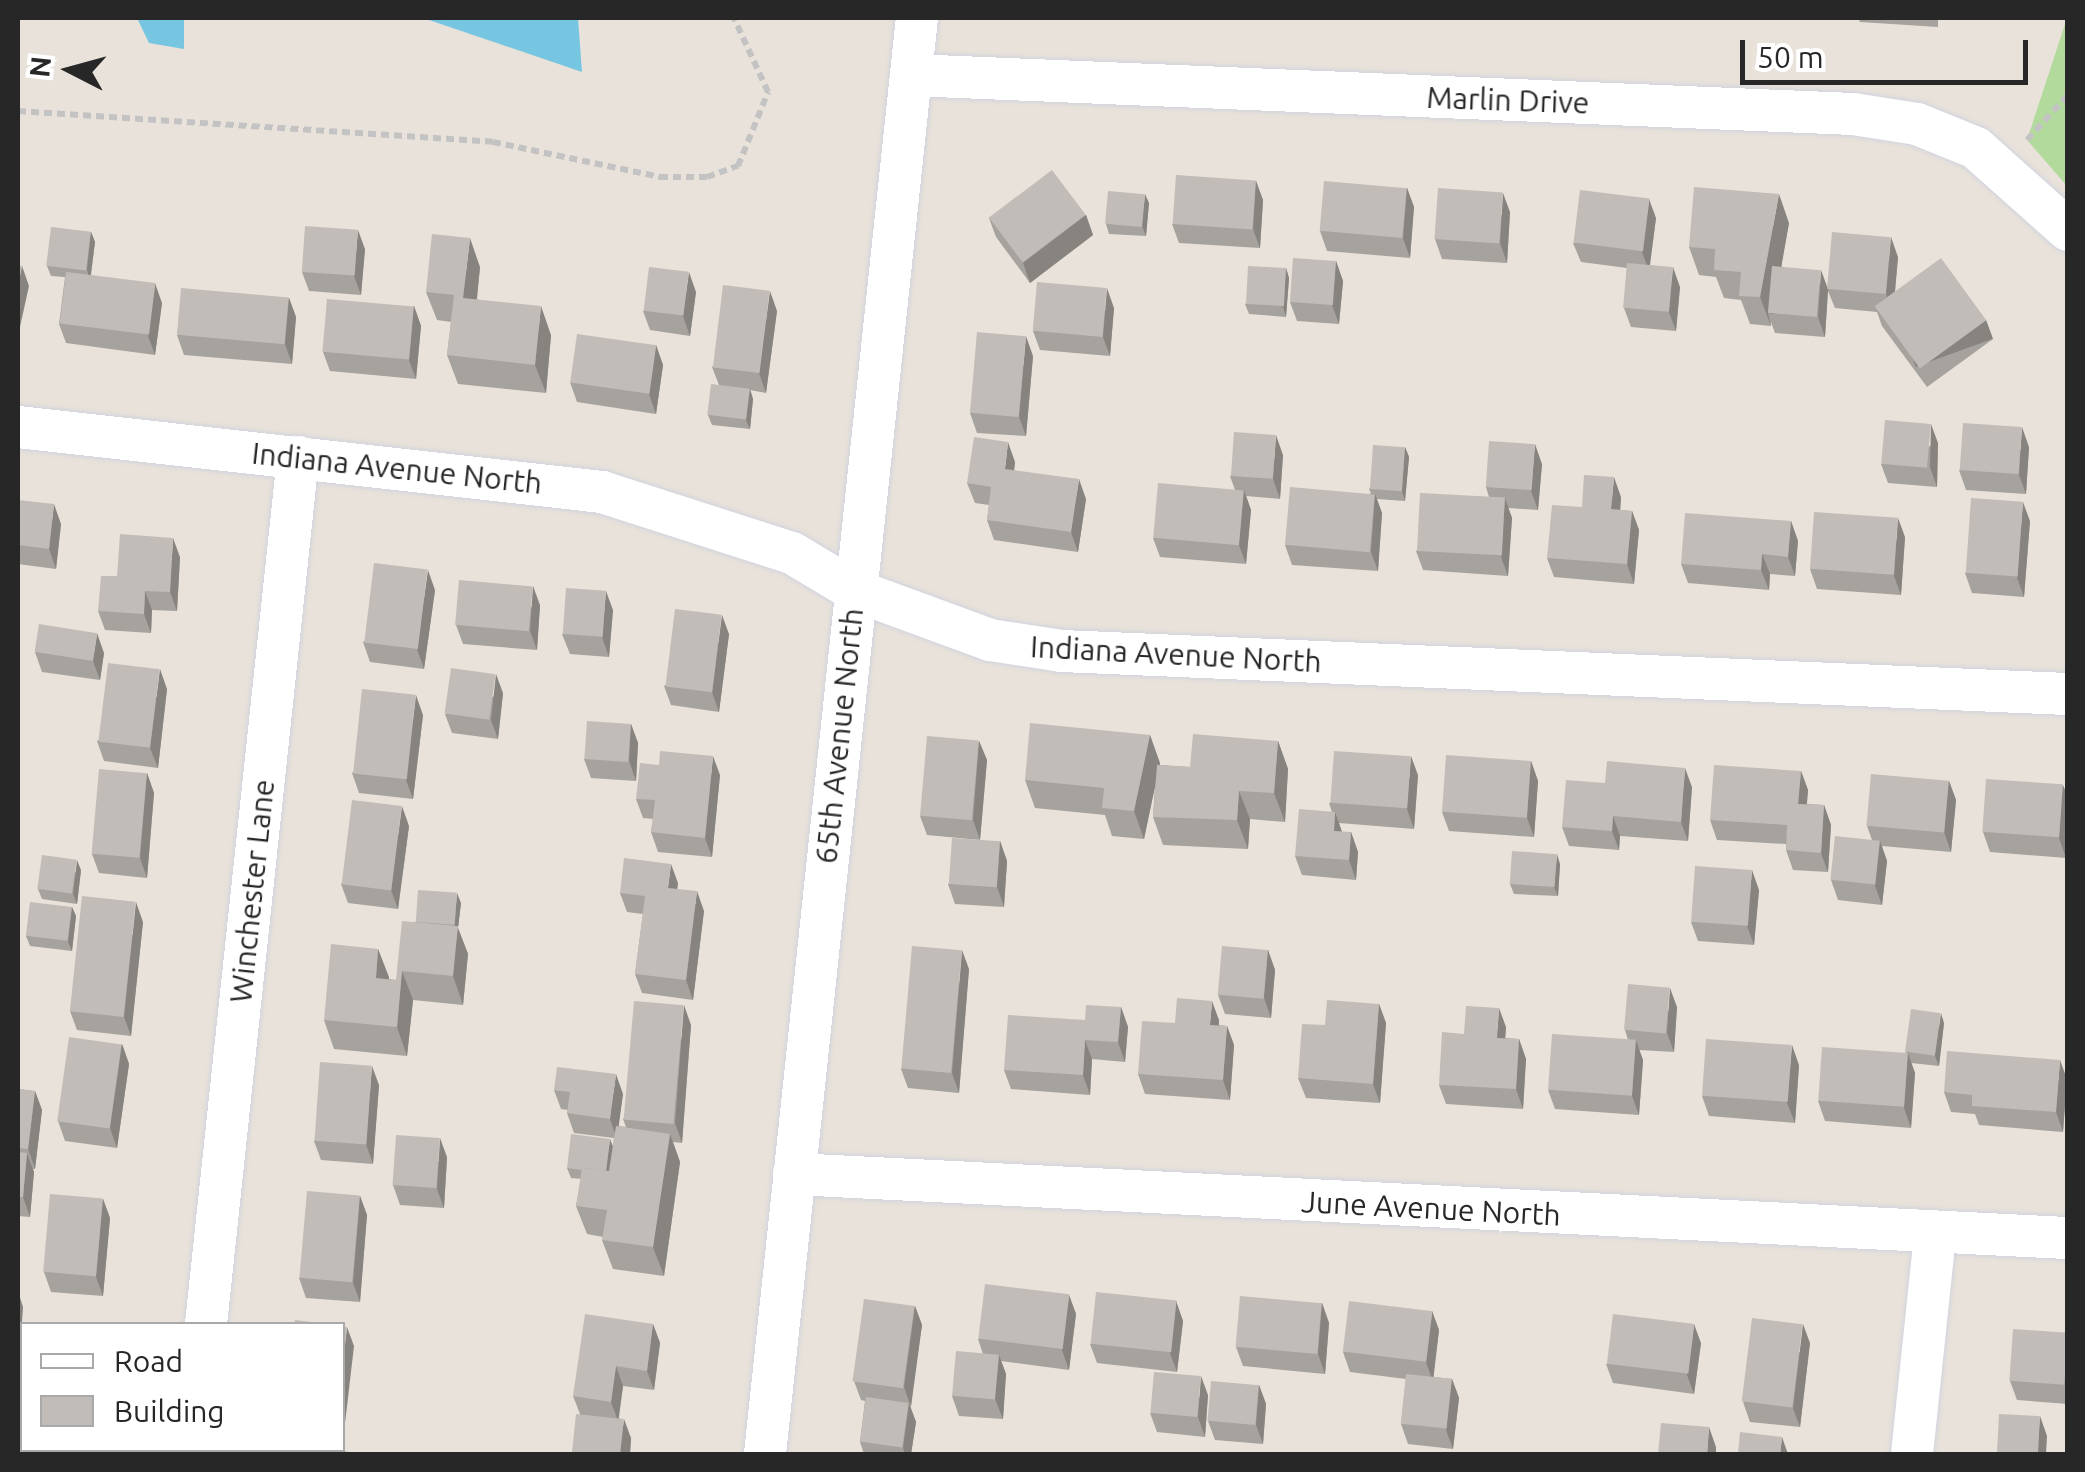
<!DOCTYPE html>
<style>
body{margin:0}
#map{position:relative;width:2085px;height:1472px;overflow:hidden;background:#e9e2da;font-family:Ubuntu,sans-serif}
div>[style]{position:absolute}
.green>*{inset:0;background:#b2da9c}
.water>*{inset:0;background:#77c6e1}
.path>*{height:6px;margin-top:-3px;transform-origin:0;background:repeating-linear-gradient(90deg,#c3c3c3 0 8px,transparent 0 13px)}
.roads{filter:drop-shadow(0 0 2px #d0d3df) drop-shadow(0 0 2px #d0d3df)}
.street>*{height:42px;margin:-21px;padding:0 21px;transform-origin:21px;border-radius:21px;background:#fff}
.wall>*{inset:0;background:#a6a29d}
.shaded-wall>*{inset:0;background:#878480;transform-origin:0 0}
.building>*{inset:0;background:#c1bcb7;transform-origin:0 0}
span{translate:-50% -50%;white-space:nowrap;text-align:center;line-height:1.15;-webkit-text-stroke:8px #fff;paint-order:stroke}
.street-label{font-size:30px;color:#272727}
.frame{position:absolute;inset:0;border:20px solid #272727;pointer-events:none}
.legend{position:absolute;left:20px;top:1322px;width:325px;height:130px;box-sizing:border-box;background:#fff;border:2px solid #a9a9a9;margin:0;padding:12px 18px;list-style:none;font-size:30px;color:#272727}
.legend li{display:flex;align-items:center;gap:20px;height:50px}
.legend b{width:50px;border:2px solid #a9a9a9}
.north{position:absolute;left:20px;top:20px;width:100px;height:100px;-webkit-text-stroke:8px #fff;paint-order:stroke;rotate:276deg;font-size:28px;font-weight:700;line-height:40px;text-align:center;color:#272727}
.north::after{content:'';display:block;margin:auto;width:35px;height:45px;background:#272727;clip-path:polygon(50% 0,100% 100%,50% 72%,0 100%)}
.scale{position:absolute;left:1740px;top:40px;width:288px;height:45px;box-sizing:border-box;border:5px solid #272727;border-top:0;padding-left:12px;font-size:30px;line-height:35px;white-space:nowrap;color:#272727;-webkit-text-stroke:8px #fff;paint-order:stroke}
</style>
<div id="map">
<div class="green">
<i style="clip-path:polygon(2067px 18px,2067px 186px,2027px 140px)"></i>
</div>
<div class="water">
<i style="clip-path:polygon(137px 18px,184px 18px,184px 49px,149px 43px)"></i>
<i style="clip-path:polygon(423px 18px,578px 18px,582px 72px)"></i>
</div>
<div class="path">
<i style="left:18px;top:111px;width:476px;rotate:3.7deg"></i>
<i style="left:493px;top:142px;width:171px;rotate:11.8deg"></i>
<i style="left:660px;top:177px;width:47px"></i>
<i style="left:707px;top:177px;width:33px;rotate:-20deg"></i>
<i style="left:738px;top:166px;width:80px;rotate:-67.9deg"></i>
<i style="left:768px;top:92px;width:81px;rotate:-114.7deg"></i>
<i style="left:2027px;top:140px;width:61px;rotate:-47.7deg"></i>
</div>
<div class="roads">
<div class="street">
<i style="left:911px;top:75px;width:943px;rotate:2.37deg"></i>
<i style="left:1853px;top:114px;width:65px;rotate:8.9deg"></i>
<i style="left:1917px;top:124px;width:64px;rotate:22.1deg"></i>
<i style="left:1976px;top:148px;width:123px;rotate:41.7deg"></i>
<i style="left:18px;top:427px;width:588px;rotate:6.35deg"></i>
<i style="left:602px;top:492px;width:200px;rotate:17.8deg"></i>
<i style="left:792px;top:553px;width:72px;rotate:30.8deg"></i>
<i style="left:854px;top:590px;width:145px;rotate:20.2deg"></i>
<i style="left:990px;top:640px;width:73px;rotate:8.7deg"></i>
<i style="left:1062px;top:651px;width:1007px;rotate:2.45deg"></i>
<i style="left:794px;top:1174px;width:1276px;rotate:2.88deg"></i>
<i style="left:206px;top:1324px;width:872px;rotate:-83.94deg"></i>
<i style="left:192px;top:1454px;width:4px;rotate:-76deg"></i>
<i style="left:765px;top:1454px;width:1444px;rotate:-83.96deg"></i>
<i style="left:1912px;top:1454px;width:221px;rotate:-84deg"></i>
</div>
</div>
<div class="wall">
<i style="clip-path:polygon(1767px 18px,1804px 18px,1803px 20px)"></i>
<i style="clip-path:polygon(1858px 18px,1938px 18px,1938px 27px,1860px 22px)"></i>
<i style="clip-path:polygon(1256px 181px,1263px 200px,1260px 248px,1179px 243px,1172px 224px)"></i>
<i style="clip-path:polygon(1407px 188px,1414px 207px,1410px 258px,1327px 251px,1320px 231px)"></i>
<i style="clip-path:polygon(1149px 203px,1146px 236px,1109px 234px,1106px 224px)"></i>
<i style="clip-path:polygon(1510px 212px,1507px 263px,1442px 259px,1435px 239px)"></i>
<i style="clip-path:polygon(1086px 215px,1093px 235px,1030px 283px,996px 237px,989px 218px)"></i>
<i style="clip-path:polygon(1656px 218px,1650px 265px,1680px 287px,1676px 331px,1631px 327px,1624px 308px,1627px 268px,1581px 262px,1573px 243px)"></i>
<i style="clip-path:polygon(1789px 223px,1781px 266px,1828px 287px,1898px 257px,1895px 291px,1986px 320px,1993px 339px,1927px 387px,1882px 326px,1877px 312px,1835px 308px,1828px 291px,1825px 337px,1775px 333px,1771px 322px,1771px 326px,1750px 324px,1741px 300px,1724px 298px,1716px 277px,1699px 275px,1689px 247px)"></i>
<i style="clip-path:polygon(91px 232px,95px 242px,91px 275px,162px 303px,155px 355px,66px 343px,59px 324px,65px 277px,51px 276px,47px 266px)"></i>
<i style="clip-path:polygon(365px 249px,361px 295px,309px 291px,302px 272px)"></i>
<i style="clip-path:polygon(1336px 261px,1343px 281px,1339px 324px,1297px 321px,1290px 302px)"></i>
<i style="clip-path:polygon(480px 267px,477px 299px,551px 335px,546px 393px,458px 384px,447px 355px,451px 322px,437px 320px,426px 292px)"></i>
<i style="clip-path:polygon(1286px 268px,1289px 278px,1286px 317px,1249px 314px,1245px 304px)"></i>
<i style="clip-path:polygon(696px 292px,690px 336px,650px 330px,643px 311px)"></i>
<i style="clip-path:polygon(289px 298px,296px 317px,292px 364px,184px 355px,177px 335px)"></i>
<i style="clip-path:polygon(414px 306px,421px 326px,416px 379px,330px 371px,323px 352px)"></i>
<i style="clip-path:polygon(1114px 308px,1110px 356px,1040px 350px,1033px 331px)"></i>
<i style="clip-path:polygon(777px 311px,766px 393px,750px 390px,753px 399px,750px 429px,712px 425px,708px 415px,719px 385px,712px 367px)"></i>
<i style="clip-path:polygon(656px 345px,663px 365px,656px 414px,577px 402px,570px 382px)"></i>
<i style="clip-path:polygon(1033px 356px,1026px 436px,977px 433px,970px 413px)"></i>
<i style="clip-path:polygon(1938px 443px,1937px 487px,1888px 483px,1881px 464px)"></i>
<i style="clip-path:polygon(1405px 447px,1409px 457px,1405px 501px,1377px 499px,1382px 513px,1378px 571px,1292px 565px,1285px 545px,1371px 493px,1369px 489px)"></i>
<i style="clip-path:polygon(2029px 447px,2026px 494px,1966px 490px,1959px 470px)"></i>
<i style="clip-path:polygon(1283px 455px,1280px 499px,1246px 496px,1251px 510px,1246px 564px,1160px 557px,1153px 538px,1235px 490px,1230px 476px)"></i>
<i style="clip-path:polygon(1015px 462px,1014px 470px,1086px 499px,1078px 552px,994px 540px,987px 520px,989px 505px,975px 503px,967px 483px)"></i>
<i style="clip-path:polygon(1542px 464px,1538px 510px,1508px 508px,1512px 518px,1508px 576px,1423px 570px,1416px 551px,1489px 497px,1486px 487px)"></i>
<i style="clip-path:polygon(1621px 497px,1620px 510px,1632px 511px,1639px 530px,1634px 584px,1554px 577px,1547px 558px,1582px 507px)"></i>
<i style="clip-path:polygon(18px 500px,61px 524px,56px 569px,18px 564px)"></i>
<i style="clip-path:polygon(1791px 521px,1798px 541px,1795px 576px,1770px 574px,1769px 590px,1688px 583px,1681px 564px)"></i>
<i style="clip-path:polygon(2030px 521px,2024px 597px,1972px 593px,1965px 573px)"></i>
<i style="clip-path:polygon(1905px 537px,1901px 595px,1817px 589px,1810px 569px)"></i>
<i style="clip-path:polygon(180px 557px,177px 611px,152px 610px,151px 633px,105px 630px,98px 611px,117px 576px)"></i>
<i style="clip-path:polygon(435px 590px,424px 669px,370px 662px,363px 642px)"></i>
<i style="clip-path:polygon(540px 605px,537px 650px,463px 644px,456px 625px)"></i>
<i style="clip-path:polygon(613px 610px,609px 657px,570px 654px,562px 634px)"></i>
<i style="clip-path:polygon(729px 634px,719px 712px,671px 705px,664px 686px)"></i>
<i style="clip-path:polygon(35px 652px,104px 653px,100px 680px,42px 672px)"></i>
<i style="clip-path:polygon(167px 689px,158px 768px,104px 761px,97px 741px)"></i>
<i style="clip-path:polygon(503px 693px,498px 739px,452px 733px,445px 714px)"></i>
<i style="clip-path:polygon(423px 715px,413px 799px,359px 793px,352px 773px)"></i>
<i style="clip-path:polygon(631px 724px,638px 743px,636px 781px,591px 778px,584px 759px)"></i>
<i style="clip-path:polygon(1150px 735px,1160px 765px,1190px 767px,1278px 741px,1288px 769px,1285px 822px,1250px 819px,1248px 849px,1163px 845px,1153px 817px,1155px 786px,1144px 839px,1112px 836px,1105px 815px,1035px 808px,1025px 780px)"></i>
<i style="clip-path:polygon(979px 741px,987px 760px,980px 840px,927px 835px,920px 816px)"></i>
<i style="clip-path:polygon(1531px 761px,1538px 781px,1534px 837px,1449px 831px,1442px 812px)"></i>
<i style="clip-path:polygon(1801px 771px,1808px 790px,1807px 804px,1824px 805px,1831px 825px,1828px 872px,1793px 870px,1786px 850px,1786px 844px,1717px 840px,1710px 820px)"></i>
<i style="clip-path:polygon(147px 773px,154px 793px,147px 878px,99px 873px,92px 854px)"></i>
<i style="clip-path:polygon(720px 775px,712px 857px,658px 852px,651px 832px,653px 819px,643px 818px,636px 799px)"></i>
<i style="clip-path:polygon(1418px 775px,1414px 829px,1339px 823px,1342px 832px,1351px 832px,1358px 852px,1356px 880px,1302px 875px,1295px 856px,1332px 812px,1329px 803px)"></i>
<i style="clip-path:polygon(1949px 781px,1956px 800px,1951px 852px,1882px 846px,1887px 861px,1882px 905px,1838px 900px,1831px 880px,1872px 840px,1867px 826px)"></i>
<i style="clip-path:polygon(1605px 783px,1692px 787px,1688px 841px,1620px 836px,1619px 850px,1569px 846px,1562px 827px)"></i>
<i style="clip-path:polygon(2063px 785px,2066px 858px,1990px 852px,1983px 832px)"></i>
<i style="clip-path:polygon(409px 826px,398px 909px,348px 903px,341px 884px)"></i>
<i style="clip-path:polygon(1000px 841px,1007px 861px,1004px 907px,955px 904px,948px 884px)"></i>
<i style="clip-path:polygon(1560px 864px,1558px 896px,1514px 894px,1510px 884px)"></i>
<i style="clip-path:polygon(81px 870px,77px 904px,42px 899px,38px 889px)"></i>
<i style="clip-path:polygon(678px 883px,677px 889px,704px 911px,693px 1000px,642px 993px,635px 974px,643px 914px,627px 912px,620px 893px)"></i>
<i style="clip-path:polygon(1759px 890px,1754px 945px,1698px 941px,1691px 922px)"></i>
<i style="clip-path:polygon(461px 903px,458px 928px,468px 954px,463px 1005px,413px 1000px,407px 1056px,334px 1049px,324px 1020px,378px 949px,389px 979px,396px 980px,415px 922px)"></i>
<i style="clip-path:polygon(72px 907px,76px 916px,72px 951px,30px 946px,26px 936px)"></i>
<i style="clip-path:polygon(143px 922px,131px 1036px,77px 1030px,70px 1011px)"></i>
<i style="clip-path:polygon(1268px 950px,1275px 970px,1271px 1018px,1225px 1014px,1218px 995px)"></i>
<i style="clip-path:polygon(969px 969px,959px 1093px,908px 1088px,901px 1069px)"></i>
<i style="clip-path:polygon(1379px 1004px,1386px 1023px,1380px 1103px,1306px 1098px,1298px 1078px,1325px 1025px)"></i>
<i style="clip-path:polygon(1121px 1007px,1128px 1027px,1125px 1062px,1092px 1059px,1090px 1095px,1011px 1089px,1004px 1070px,1085px 1020px)"></i>
<i style="clip-path:polygon(1677px 1007px,1674px 1052px,1639px 1050px,1643px 1060px,1639px 1115px,1555px 1109px,1548px 1090px,1628px 1040px,1625px 1030px)"></i>
<i style="clip-path:polygon(1219px 1020px,1219px 1025px,1227px 1026px,1234px 1045px,1230px 1100px,1145px 1094px,1138px 1074px,1175px 1023px)"></i>
<i style="clip-path:polygon(1944px 1023px,1939px 1066px,1911px 1063px,1915px 1073px,1911px 1128px,1825px 1121px,1818px 1101px,1905px 1053px)"></i>
<i style="clip-path:polygon(691px 1025px,682px 1143px,673px 1142px,680px 1162px,664px 1276px,613px 1269px,602px 1240px,603px 1237px,587px 1234px,576px 1206px,581px 1179px,571px 1178px,567px 1168px,613px 1147px,614px 1138px,574px 1133px,567px 1113px,568px 1110px,561px 1109px,554px 1090px,623px 1094px,618px 1126px,626px 1127px,623px 1119px)"></i>
<i style="clip-path:polygon(1506px 1027px,1505px 1038px,1519px 1039px,1526px 1059px,1523px 1109px,1446px 1104px,1439px 1085px,1464px 1034px)"></i>
<i style="clip-path:polygon(122px 1044px,129px 1064px,117px 1148px,65px 1141px,58px 1121px)"></i>
<i style="clip-path:polygon(1799px 1065px,1795px 1123px,1709px 1116px,1702px 1096px)"></i>
<i style="clip-path:polygon(2067px 1079px,2063px 1132px,1979px 1125px,1975px 1114px,1951px 1112px,1944px 1092px)"></i>
<i style="clip-path:polygon(379px 1085px,373px 1164px,321px 1160px,314px 1141px)"></i>
<i style="clip-path:polygon(18px 1089px,35px 1091px,42px 1110px,35px 1169px,33px 1169px,34px 1172px,30px 1217px,18px 1216px)"></i>
<i style="clip-path:polygon(447px 1157px,444px 1208px,400px 1205px,393px 1185px)"></i>
<i style="clip-path:polygon(360px 1196px,367px 1215px,360px 1302px,306px 1298px,299px 1278px)"></i>
<i style="clip-path:polygon(103px 1199px,110px 1218px,103px 1296px,51px 1292px,44px 1272px)"></i>
<i style="clip-path:polygon(1069px 1295px,1076px 1314px,1069px 1370px,1001px 1361px,1006px 1374px,1003px 1419px,959px 1416px,952px 1396px,983px 1354px,978px 1339px)"></i>
<i style="clip-path:polygon(1176px 1301px,1183px 1321px,1177px 1372px,1097px 1363px,1090px 1344px)"></i>
<i style="clip-path:polygon(1322px 1303px,1329px 1323px,1325px 1374px,1243px 1366px,1236px 1347px)"></i>
<i style="clip-path:polygon(915px 1306px,922px 1325px,910px 1406px,916px 1422px,911px 1454px,864px 1454px,860px 1442px,865px 1401px,861px 1400px,854px 1381px)"></i>
<i style="clip-path:polygon(1432px 1311px,1439px 1330px,1433px 1377px,1452px 1379px,1459px 1398px,1453px 1449px,1408px 1444px,1401px 1424px,1406px 1379px,1350px 1372px,1343px 1352px)"></i>
<i style="clip-path:polygon(653px 1324px,660px 1343px,654px 1390px,623px 1386px,619px 1418px,631px 1438px,630px 1454px,572px 1454px,580px 1414px,573px 1396px)"></i>
<i style="clip-path:polygon(2068px 1333px,2068px 1404px,2017px 1400px,2010px 1381px)"></i>
<i style="clip-path:polygon(1701px 1343px,1694px 1394px,1613px 1383px,1606px 1364px)"></i>
<i style="clip-path:polygon(1810px 1343px,1800px 1427px,1750px 1422px,1743px 1402px)"></i>
<i style="clip-path:polygon(1259px 1385px,1266px 1404px,1263px 1444px,1215px 1440px,1208px 1421px)"></i>
<i style="clip-path:polygon(1208px 1395px,1205px 1437px,1157px 1432px,1150px 1413px)"></i>
<i style="clip-path:polygon(286px 1450px,342px 1450px,352px 1454px,288px 1454px)"></i>
</div>
<div class="shaded-wall">
<i style="clip-path:polygon(1256px 181px,1263px 200px,1260px 248px,1253px 229px)"></i>
<i style="clip-path:polygon(1407px 188px,1414px 207px,1410px 258px,1403px 238px)"></i>
<i style="clip-path:polygon(1503px 193px,1510px 212px,1507px 263px,1500px 243px)"></i>
<i style="clip-path:polygon(1145px 194px,1149px 203px,1146px 236px,1142px 226px)"></i>
<i style="clip-path:polygon(1779px 194px,1789px 223px,1773px 314px,1768px 313px,1771px 326px,1760px 297px)"></i>
<i style="clip-path:polygon(1649px 199px,1656px 218px,1649px 271px,1642px 252px)"></i>
<i style="clip-path:polygon(1086px 215px,1093px 235px,1030px 283px,1023px 263px)"></i>
<i style="clip-path:polygon(358px 230px,365px 249px,361px 295px,354px 276px)"></i>
<i style="clip-path:polygon(91px 232px,95px 242px,90px 280px,87px 270px)"></i>
<i style="clip-path:polygon(1891px 237px,1898px 257px,1893px 314px,1886px 294px)"></i>
<i style="clip-path:polygon(470px 238px,480px 267px,474px 326px,463px 298px)"></i>
<i style="clip-path:polygon(1336px 261px,1343px 281px,1339px 324px,1332px 305px)"></i>
<i style="clip-path:polygon(22px 266px,29px 286px,18px 336px,18px 285px)"></i>
<i style="clip-path:polygon(1673px 267px,1680px 287px,1676px 331px,1669px 312px)"></i>
<i style="clip-path:polygon(1286px 268px,1289px 278px,1286px 317px,1283px 307px)"></i>
<i style="clip-path:polygon(1821px 270px,1828px 289px,1825px 337px,1818px 317px)"></i>
<i style="clip-path:polygon(689px 272px,696px 292px,690px 336px,683px 316px)"></i>
<i style="clip-path:polygon(155px 283px,162px 303px,155px 355px,148px 336px)"></i>
<i style="clip-path:polygon(1107px 288px,1114px 308px,1110px 356px,1103px 337px)"></i>
<i style="clip-path:polygon(770px 291px,777px 311px,766px 393px,759px 373px)"></i>
<i style="clip-path:polygon(289px 298px,296px 317px,292px 364px,285px 344px)"></i>
<i style="clip-path:polygon(414px 306px,421px 326px,416px 379px,409px 360px)"></i>
<i style="clip-path:polygon(541px 306px,551px 335px,546px 393px,535px 365px)"></i>
<i style="left:1986px;top:320px;width:20px;height:82px;rotate:70deg"></i>
<i style="clip-path:polygon(1026px 336px,1033px 356px,1026px 436px,1019px 417px)"></i>
<i style="clip-path:polygon(656px 345px,663px 365px,656px 414px,649px 394px)"></i>
<i style="clip-path:polygon(750px 389px,753px 399px,750px 429px,746px 420px)"></i>
<i style="clip-path:polygon(1931px 424px,1938px 443px,1937px 487px,1930px 467px)"></i>
<i style="clip-path:polygon(2022px 427px,2029px 447px,2026px 494px,2019px 475px)"></i>
<i style="clip-path:polygon(1276px 435px,1283px 455px,1280px 499px,1273px 479px)"></i>
<i style="clip-path:polygon(1008px 442px,1015px 462px,1012px 488px,1005px 469px)"></i>
<i style="clip-path:polygon(1535px 444px,1542px 464px,1538px 510px,1531px 491px)"></i>
<i style="clip-path:polygon(1405px 447px,1409px 457px,1405px 501px,1402px 491px)"></i>
<i style="clip-path:polygon(1614px 477px,1621px 497px,1619px 529px,1611px 509px)"></i>
<i style="clip-path:polygon(1079px 479px,1086px 499px,1078px 552px,1071px 532px)"></i>
<i style="clip-path:polygon(1244px 490px,1251px 510px,1246px 564px,1239px 545px)"></i>
<i style="clip-path:polygon(1375px 494px,1382px 513px,1378px 571px,1371px 552px)"></i>
<i style="clip-path:polygon(1505px 498px,1512px 518px,1508px 576px,1501px 557px)"></i>
<i style="clip-path:polygon(2023px 502px,2030px 521px,2024px 597px,2017px 578px)"></i>
<i style="clip-path:polygon(54px 504px,61px 524px,56px 569px,49px 549px)"></i>
<i style="clip-path:polygon(1632px 511px,1639px 530px,1634px 584px,1627px 564px)"></i>
<i style="clip-path:polygon(1898px 518px,1905px 537px,1901px 595px,1894px 576px)"></i>
<i style="clip-path:polygon(1791px 521px,1798px 541px,1795px 576px,1788px 557px)"></i>
<i style="clip-path:polygon(173px 538px,180px 557px,177px 611px,170px 592px)"></i>
<i style="clip-path:polygon(1762px 554px,1770px 574px,1769px 590px,1761px 570px)"></i>
<i style="clip-path:polygon(428px 570px,435px 590px,424px 669px,417px 649px)"></i>
<i style="clip-path:polygon(533px 586px,540px 605px,537px 650px,530px 631px)"></i>
<i style="clip-path:polygon(145px 591px,152px 610px,151px 633px,144px 614px)"></i>
<i style="clip-path:polygon(606px 591px,613px 610px,609px 657px,602px 637px)"></i>
<i style="clip-path:polygon(722px 615px,729px 634px,719px 712px,712px 692px)"></i>
<i style="clip-path:polygon(97px 633px,104px 653px,100px 680px,93px 661px)"></i>
<i style="clip-path:polygon(160px 669px,167px 689px,158px 768px,150px 748px)"></i>
<i style="clip-path:polygon(496px 674px,503px 693px,498px 739px,491px 720px)"></i>
<i style="clip-path:polygon(416px 695px,423px 715px,413px 799px,406px 780px)"></i>
<i style="clip-path:polygon(631px 724px,638px 743px,636px 781px,629px 761px)"></i>
<i style="clip-path:polygon(1150px 735px,1160px 763px,1144px 839px,1134px 811px)"></i>
<i style="clip-path:polygon(979px 741px,987px 760px,980px 840px,973px 820px)"></i>
<i style="clip-path:polygon(1278px 741px,1288px 769px,1285px 822px,1274px 793px)"></i>
<i style="clip-path:polygon(713px 756px,720px 775px,712px 857px,705px 838px)"></i>
<i style="clip-path:polygon(1411px 756px,1418px 775px,1414px 829px,1407px 809px)"></i>
<i style="clip-path:polygon(1531px 761px,1538px 781px,1534px 837px,1527px 818px)"></i>
<i style="clip-path:polygon(1685px 768px,1692px 787px,1688px 841px,1681px 822px)"></i>
<i style="clip-path:polygon(1801px 771px,1808px 790px,1805px 823px,1798px 804px)"></i>
<i style="clip-path:polygon(147px 773px,154px 793px,147px 878px,140px 858px)"></i>
<i style="clip-path:polygon(1949px 781px,1956px 800px,1951px 852px,1944px 832px)"></i>
<i style="clip-path:polygon(2063px 785px,2068px 797px,2066px 858px,2059px 838px)"></i>
<i style="clip-path:polygon(1239px 791px,1250px 819px,1248px 849px,1237px 820px)"></i>
<i style="clip-path:polygon(1824px 805px,1831px 825px,1828px 872px,1821px 853px)"></i>
<i style="clip-path:polygon(402px 806px,409px 826px,398px 909px,391px 890px)"></i>
<i style="clip-path:polygon(1335px 812px,1342px 832px,1334px 831px)"></i>
<i style="clip-path:polygon(1613px 816px,1620px 836px,1619px 850px,1612px 831px)"></i>
<i style="clip-path:polygon(1351px 832px,1358px 852px,1356px 880px,1349px 860px)"></i>
<i style="clip-path:polygon(1000px 841px,1007px 861px,1004px 907px,997px 887px)"></i>
<i style="clip-path:polygon(1880px 841px,1887px 861px,1882px 905px,1875px 886px)"></i>
<i style="clip-path:polygon(1557px 854px,1560px 864px,1558px 896px,1554px 887px)"></i>
<i style="clip-path:polygon(77px 860px,81px 870px,77px 904px,73px 894px)"></i>
<i style="clip-path:polygon(671px 864px,678px 883px,675px 907px,668px 888px)"></i>
<i style="clip-path:polygon(1752px 870px,1759px 890px,1754px 945px,1747px 926px)"></i>
<i style="clip-path:polygon(697px 891px,704px 911px,693px 1000px,686px 980px)"></i>
<i style="clip-path:polygon(457px 893px,461px 903px,458px 928px,468px 954px,463px 1005px,453px 976px,454px 931px)"></i>
<i style="clip-path:polygon(136px 902px,143px 922px,131px 1036px,124px 1017px)"></i>
<i style="clip-path:polygon(72px 907px,76px 916px,72px 951px,68px 942px)"></i>
<i style="clip-path:polygon(378px 949px,389px 977px,386px 1007px,376px 978px)"></i>
<i style="clip-path:polygon(962px 950px,969px 969px,959px 1093px,952px 1073px)"></i>
<i style="clip-path:polygon(1268px 950px,1275px 970px,1271px 1018px,1264px 998px)"></i>
<i style="clip-path:polygon(402px 971px,413px 1000px,407px 1056px,397px 1027px)"></i>
<i style="clip-path:polygon(1670px 988px,1677px 1007px,1674px 1052px,1667px 1033px)"></i>
<i style="clip-path:polygon(1212px 1001px,1219px 1020px,1218px 1044px,1210px 1025px)"></i>
<i style="clip-path:polygon(1379px 1004px,1386px 1023px,1380px 1103px,1373px 1084px)"></i>
<i style="clip-path:polygon(684px 1005px,691px 1025px,682px 1143px,675px 1123px)"></i>
<i style="clip-path:polygon(1121px 1007px,1128px 1027px,1125px 1062px,1118px 1042px)"></i>
<i style="clip-path:polygon(1499px 1008px,1506px 1027px,1504px 1057px,1497px 1038px)"></i>
<i style="clip-path:polygon(1941px 1013px,1944px 1023px,1939px 1066px,1935px 1056px)"></i>
<i style="clip-path:polygon(1227px 1026px,1234px 1045px,1230px 1100px,1223px 1080px)"></i>
<i style="clip-path:polygon(1519px 1039px,1526px 1059px,1523px 1109px,1516px 1089px)"></i>
<i style="clip-path:polygon(1085px 1040px,1092px 1059px,1090px 1095px,1083px 1075px)"></i>
<i style="clip-path:polygon(1636px 1040px,1643px 1060px,1639px 1115px,1632px 1096px)"></i>
<i style="clip-path:polygon(122px 1044px,129px 1064px,117px 1148px,110px 1128px)"></i>
<i style="clip-path:polygon(1792px 1045px,1799px 1065px,1795px 1123px,1787px 1103px)"></i>
<i style="clip-path:polygon(1908px 1053px,1915px 1073px,1911px 1128px,1904px 1108px)"></i>
<i style="clip-path:polygon(2060px 1060px,2067px 1079px,2063px 1132px,2056px 1112px)"></i>
<i style="clip-path:polygon(372px 1066px,379px 1085px,373px 1164px,366px 1144px)"></i>
<i style="clip-path:polygon(616px 1074px,623px 1094px,617px 1139px,610px 1119px)"></i>
<i style="clip-path:polygon(35px 1091px,42px 1110px,35px 1169px,28px 1149px)"></i>
<i style="clip-path:polygon(670px 1134px,680px 1162px,664px 1276px,653px 1247px)"></i>
<i style="clip-path:polygon(440px 1138px,447px 1157px,444px 1208px,437px 1189px)"></i>
<i style="clip-path:polygon(610px 1139px,614px 1149px,610px 1182px,606px 1172px)"></i>
<i style="clip-path:polygon(27px 1153px,34px 1172px,30px 1217px,23px 1197px)"></i>
<i style="clip-path:polygon(360px 1196px,367px 1215px,360px 1302px,353px 1283px)"></i>
<i style="clip-path:polygon(103px 1199px,110px 1218px,103px 1296px,96px 1277px)"></i>
<i style="clip-path:polygon(18px 1291px,23px 1307px,20px 1352px,18px 1345px)"></i>
<i style="clip-path:polygon(1069px 1295px,1076px 1314px,1069px 1370px,1062px 1350px)"></i>
<i style="clip-path:polygon(1176px 1301px,1183px 1321px,1177px 1372px,1170px 1353px)"></i>
<i style="clip-path:polygon(1322px 1303px,1329px 1323px,1325px 1374px,1318px 1354px)"></i>
<i style="clip-path:polygon(915px 1306px,922px 1325px,911px 1407px,904px 1387px)"></i>
<i style="clip-path:polygon(1432px 1311px,1439px 1330px,1433px 1382px,1426px 1362px)"></i>
<i style="clip-path:polygon(653px 1324px,660px 1343px,654px 1390px,647px 1371px)"></i>
<i style="clip-path:polygon(1694px 1324px,1701px 1343px,1694px 1394px,1687px 1375px)"></i>
<i style="clip-path:polygon(1803px 1324px,1810px 1343px,1800px 1427px,1793px 1408px)"></i>
<i style="clip-path:polygon(347px 1327px,354px 1346px,342px 1449px,342px 1369px)"></i>
<i style="clip-path:polygon(999px 1355px,1006px 1374px,1003px 1419px,995px 1399px)"></i>
<i style="clip-path:polygon(616px 1366px,623px 1386px,618px 1421px,611px 1402px)"></i>
<i style="clip-path:polygon(1201px 1376px,1208px 1395px,1205px 1437px,1198px 1417px)"></i>
<i style="clip-path:polygon(1452px 1379px,1459px 1398px,1453px 1449px,1446px 1430px)"></i>
<i style="clip-path:polygon(1259px 1385px,1266px 1404px,1263px 1444px,1256px 1425px)"></i>
<i style="clip-path:polygon(909px 1403px,916px 1422px,911px 1454px,905px 1454px,903px 1448px)"></i>
<i style="clip-path:polygon(2040px 1416px,2047px 1436px,2046px 1454px,2037px 1454px)"></i>
<i style="clip-path:polygon(624px 1419px,631px 1438px,630px 1454px,620px 1454px)"></i>
<i style="clip-path:polygon(1709px 1427px,1716px 1447px,1716px 1454px,1707px 1454px)"></i>
<i style="clip-path:polygon(1782px 1437px,1788px 1454px,1780px 1454px)"></i>
</div>
<div class="building">
<i style="left:1052px;top:170px;width:56px;height:79px;rotate:53deg"></i>
<i style="left:1176px;top:175px;width:80px;height:49px;rotate:4deg"></i>
<i style="left:1324px;top:181px;width:83px;height:50px;rotate:5deg"></i>
<i style="clip-path:polygon(1694px 187px,1779px 194px,1760px 297px,1739px 296px,1741px 272px,1714px 270px,1715px 249px,1689px 247px)"></i>
<i style="left:1438px;top:188px;width:65px;height:51px;rotate:4deg"></i>
<i style="left:1580px;top:190px;width:70px;height:53px;rotate:7deg"></i>
<i style="left:1108px;top:191px;width:37px;height:33px;rotate:5deg"></i>
<i style="left:305px;top:226px;width:53px;height:46px;rotate:4deg"></i>
<i style="left:51px;top:227px;width:40px;height:39px;rotate:7deg"></i>
<i style="left:1832px;top:232px;width:59px;height:57px;rotate:5deg"></i>
<i style="clip-path:polygon(432px 234px,470px 238px,463px 298px,541px 306px,535px 365px,447px 355px,454px 295px,426px 292px)"></i>
<i style="left:1293px;top:258px;width:43px;height:44px;rotate:4deg"></i>
<i style="left:1941px;top:258px;width:77px;height:82px;rotate:54deg"></i>
<i style="left:1627px;top:263px;width:46px;height:45px;rotate:5deg"></i>
<i style="clip-path:polygon(18px 265px,22px 266px,18px 285px)"></i>
<i style="left:1248px;top:266px;width:38px;height:38px;rotate:3deg"></i>
<i style="left:1772px;top:266px;width:49px;height:47px;rotate:5deg"></i>
<i style="left:649px;top:267px;width:40px;height:44px;rotate:7deg"></i>
<i style="left:66px;top:272px;width:90px;height:52px;rotate:7deg"></i>
<i style="left:1037px;top:282px;width:70px;height:49px;rotate:5deg"></i>
<i style="left:723px;top:285px;width:47px;height:83px;rotate:7deg"></i>
<i style="left:181px;top:288px;width:108px;height:47px;rotate:5deg"></i>
<i style="left:327px;top:299px;width:87px;height:53px;rotate:5deg"></i>
<i style="left:977px;top:332px;width:49px;height:81px;rotate:5deg"></i>
<i style="left:577px;top:334px;width:80px;height:49px;rotate:8deg"></i>
<i style="left:711px;top:384px;width:39px;height:31px;rotate:7deg"></i>
<i style="left:1885px;top:420px;width:46px;height:44px;rotate:5deg"></i>
<i style="left:1963px;top:423px;width:59px;height:47px;rotate:4deg"></i>
<i style="left:1234px;top:432px;width:42px;height:44px;rotate:4deg"></i>
<i style="clip-path:polygon(974px 437px,1008px 442px,1005px 469px,1079px 479px,1071px 532px,987px 520px,991px 487px,967px 483px)"></i>
<i style="left:1489px;top:441px;width:46px;height:46px;rotate:4deg"></i>
<i style="left:1373px;top:445px;width:32px;height:44px;rotate:4deg"></i>
<i style="clip-path:polygon(1584px 475px,1614px 477px,1611px 509px,1632px 511px,1627px 564px,1547px 558px,1552px 505px,1582px 507px)"></i>
<i style="left:1158px;top:483px;width:86px;height:55px;rotate:5deg"></i>
<i style="left:1290px;top:487px;width:85px;height:58px;rotate:5deg"></i>
<i style="left:1420px;top:493px;width:85px;height:58px;rotate:3deg"></i>
<i style="left:1971px;top:498px;width:52px;height:75px;rotate:4deg"></i>
<i style="clip-path:polygon(18px 500px,54px 504px,49px 549px,18px 545px)"></i>
<i style="left:1814px;top:512px;width:84px;height:57px;rotate:4deg"></i>
<i style="clip-path:polygon(1685px 513px,1791px 521px,1788px 557px,1762px 554px,1761px 570px,1681px 564px)"></i>
<i style="clip-path:polygon(120px 534px,173px 538px,170px 592px,145px 591px,144px 614px,98px 611px,101px 576px,117px 576px)"></i>
<i style="left:374px;top:563px;width:54px;height:80px;rotate:7deg"></i>
<i style="left:459px;top:580px;width:74px;height:45px;rotate:5deg"></i>
<i style="left:566px;top:588px;width:40px;height:46px;rotate:4deg"></i>
<i style="left:675px;top:609px;width:47px;height:78px;rotate:7deg"></i>
<i style="left:39px;top:624px;width:59px;height:28px;rotate:9deg"></i>
<i style="left:108px;top:663px;width:52px;height:79px;rotate:7deg"></i>
<i style="left:451px;top:668px;width:45px;height:46px;rotate:8deg"></i>
<i style="left:362px;top:689px;width:54px;height:85px;rotate:6deg"></i>
<i style="left:587px;top:721px;width:44px;height:38px;rotate:4deg"></i>
<i style="clip-path:polygon(1030px 723px,1150px 735px,1134px 811px,1102px 808px,1104px 788px,1025px 780px)"></i>
<i style="clip-path:polygon(1193px 734px,1278px 741px,1274px 793px,1239px 791px,1237px 820px,1153px 817px,1157px 765px,1190px 767px)"></i>
<i style="left:927px;top:736px;width:52px;height:80px;rotate:5deg"></i>
<i style="clip-path:polygon(660px 751px,713px 756px,705px 838px,651px 832px,655px 800px,636px 799px,640px 763px,659px 765px)"></i>
<i style="left:1334px;top:751px;width:77px;height:52px;rotate:4deg"></i>
<i style="left:1446px;top:755px;width:85px;height:57px;rotate:4deg"></i>
<i style="clip-path:polygon(1607px 761px,1685px 768px,1681px 822px,1613px 816px,1612px 831px,1562px 827px,1566px 780px,1605px 783px)"></i>
<i style="clip-path:polygon(1714px 765px,1801px 771px,1798px 804px,1824px 805px,1821px 853px,1786px 850px,1787px 825px,1710px 820px)"></i>
<i style="left:99px;top:769px;width:48px;height:85px;rotate:5deg"></i>
<i style="left:1871px;top:774px;width:78px;height:52px;rotate:5deg"></i>
<i style="left:1986px;top:779px;width:77px;height:53px;rotate:4deg"></i>
<i style="left:352px;top:800px;width:50px;height:85px;rotate:7deg"></i>
<i style="clip-path:polygon(1299px 809px,1335px 812px,1334px 831px,1351px 832px,1349px 860px,1295px 856px)"></i>
<i style="left:1835px;top:836px;width:45px;height:44px;rotate:6deg"></i>
<i style="left:952px;top:838px;width:48px;height:46px;rotate:4deg"></i>
<i style="left:1512px;top:851px;width:45px;height:33px;rotate:4deg"></i>
<i style="left:42px;top:855px;width:35px;height:34px;rotate:8deg"></i>
<i style="clip-path:polygon(624px 858px,671px 864px,668px 888px,697px 891px,686px 980px,635px 974px,645px 896px,620px 893px)"></i>
<i style="left:1695px;top:866px;width:57px;height:56px;rotate:4deg"></i>
<i style="left:418px;top:890px;width:39px;height:32px;rotate:4deg"></i>
<i style="left:82px;top:896px;width:54px;height:116px;rotate:6deg"></i>
<i style="left:30px;top:902px;width:42px;height:34px;rotate:7deg"></i>
<i style="clip-path:polygon(402px 921px,458px 926px,453px 976px,402px 971px,397px 1027px,324px 1020px,331px 944px,378px 949px,376px 978px,396px 980px)"></i>
<i style="left:912px;top:946px;width:50px;height:123px;rotate:5deg"></i>
<i style="left:1222px;top:946px;width:46px;height:49px;rotate:5deg"></i>
<i style="left:1628px;top:984px;width:42px;height:46px;rotate:5deg"></i>
<i style="clip-path:polygon(1177px 998px,1212px 1001px,1210px 1025px,1227px 1026px,1223px 1080px,1138px 1074px,1142px 1021px,1175px 1023px)"></i>
<i style="clip-path:polygon(1327px 1000px,1379px 1004px,1373px 1084px,1298px 1078px,1302px 1024px,1325px 1025px)"></i>
<i style="left:634px;top:1001px;width:50px;height:119px;rotate:5deg"></i>
<i style="clip-path:polygon(1086px 1005px,1121px 1007px,1118px 1042px,1085px 1040px,1083px 1075px,1004px 1070px,1008px 1015px,1085px 1020px)"></i>
<i style="clip-path:polygon(1466px 1006px,1499px 1008px,1497px 1038px,1519px 1039px,1516px 1089px,1439px 1085px,1442px 1032px,1464px 1034px)"></i>
<i style="left:1911px;top:1009px;width:30px;height:43px;rotate:8deg"></i>
<i style="left:1552px;top:1034px;width:84px;height:56px;rotate:4deg"></i>
<i style="left:69px;top:1037px;width:53px;height:85px;rotate:8deg"></i>
<i style="left:1706px;top:1039px;width:86px;height:57px;rotate:4deg"></i>
<i style="left:1822px;top:1047px;width:86px;height:54px;rotate:4deg"></i>
<i style="clip-path:polygon(1947px 1051px,2060px 1060px,2056px 1112px,1972px 1106px,1972px 1095px,1944px 1092px)"></i>
<i style="left:320px;top:1062px;width:52px;height:79px;rotate:4deg"></i>
<i style="clip-path:polygon(557px 1067px,616px 1074px,610px 1119px,567px 1113px,570px 1092px,554px 1090px)"></i>
<i style="clip-path:polygon(18px 1089px,35px 1091px,28px 1149px,18px 1148px)"></i>
<i style="clip-path:polygon(616px 1126px,670px 1134px,653px 1247px,602px 1240px,607px 1210px,576px 1206px,582px 1168px,609px 1171px)"></i>
<i style="clip-path:polygon(571px 1134px,610px 1139px,606px 1171px,582px 1168px,582px 1170px,567px 1168px)"></i>
<i style="left:396px;top:1135px;width:44px;height:50px;rotate:4deg"></i>
<i style="clip-path:polygon(18px 1152px,27px 1153px,23px 1197px,18px 1197px)"></i>
<i style="left:307px;top:1191px;width:53px;height:87px;rotate:5deg"></i>
<i style="left:50px;top:1194px;width:53px;height:78px;rotate:5deg"></i>
<i style="left:985px;top:1284px;width:85px;height:55px;rotate:7deg"></i>
<i style="left:1096px;top:1292px;width:81px;height:52px;rotate:6deg"></i>
<i style="left:1240px;top:1296px;width:82px;height:51px;rotate:5deg"></i>
<i style="left:864px;top:1299px;width:51px;height:83px;rotate:8deg"></i>
<i style="left:1349px;top:1301px;width:84px;height:51px;rotate:7deg"></i>
<i style="clip-path:polygon(585px 1314px,653px 1324px,647px 1371px,616px 1366px,611px 1402px,573px 1396px)"></i>
<i style="left:1613px;top:1314px;width:82px;height:50px;rotate:7deg"></i>
<i style="left:1752px;top:1318px;width:51px;height:84px;rotate:7deg"></i>
<i style="clip-path:polygon(295px 1320px,328px 1324px,294px 1324px)"></i>
<i style="clip-path:polygon(342px 1326px,347px 1327px,342px 1369px)"></i>
<i style="left:2013px;top:1329px;width:55px;height:52px;rotate:4deg"></i>
<i style="left:956px;top:1351px;width:43px;height:45px;rotate:5deg"></i>
<i style="left:1154px;top:1372px;width:47px;height:41px;rotate:5deg"></i>
<i style="left:1406px;top:1374px;width:46px;height:50px;rotate:6deg"></i>
<i style="left:1211px;top:1381px;width:48px;height:40px;rotate:5deg"></i>
<i style="left:866px;top:1397px;width:43px;height:45px;rotate:8deg"></i>
<i style="left:576px;top:1414px;width:48px;height:40px;rotate:6deg"></i>
<i style="left:1999px;top:1414px;width:41px;height:40px;rotate:3deg"></i>
<i style="clip-path:polygon(1661px 1423px,1709px 1427px,1707px 1454px,1658px 1454px)"></i>
<i style="clip-path:polygon(1740px 1432px,1782px 1437px,1780px 1454px,1738px 1454px)"></i>
<i style="clip-path:polygon(29px 1450px,65px 1454px,28px 1454px)"></i>
<i style="clip-path:polygon(301px 1450px,333px 1450px,351px 1452px,351px 1454px,300px 1454px)"></i>
</div>
<div class="street-label">
<span style="left:1508px;top:100px;rotate:2deg">Marlin Drive</span>
<span style="left:397px;top:468px;rotate:6deg">Indiana Avenue North</span>
<span style="left:1176px;top:654px;rotate:3deg">Indiana Avenue North</span>
<span style="left:839px;top:736px;rotate:-84deg">65th Avenue North</span>
<span style="left:252px;top:891px;rotate:-84deg">Winchester Lane</span>
<span style="left:1431px;top:1208px;rotate:3deg">June Avenue North</span>
</div>
<div class="frame"></div>
<ul class="legend">
<li><b style="height:12px;background:#fff"></b>Road</li>
<li><b style="height:28px;background:#c1bcb7"></b>Building</li>
</ul>
<div class="north">N</div>
<div class="scale">50 m</div>
</div>
